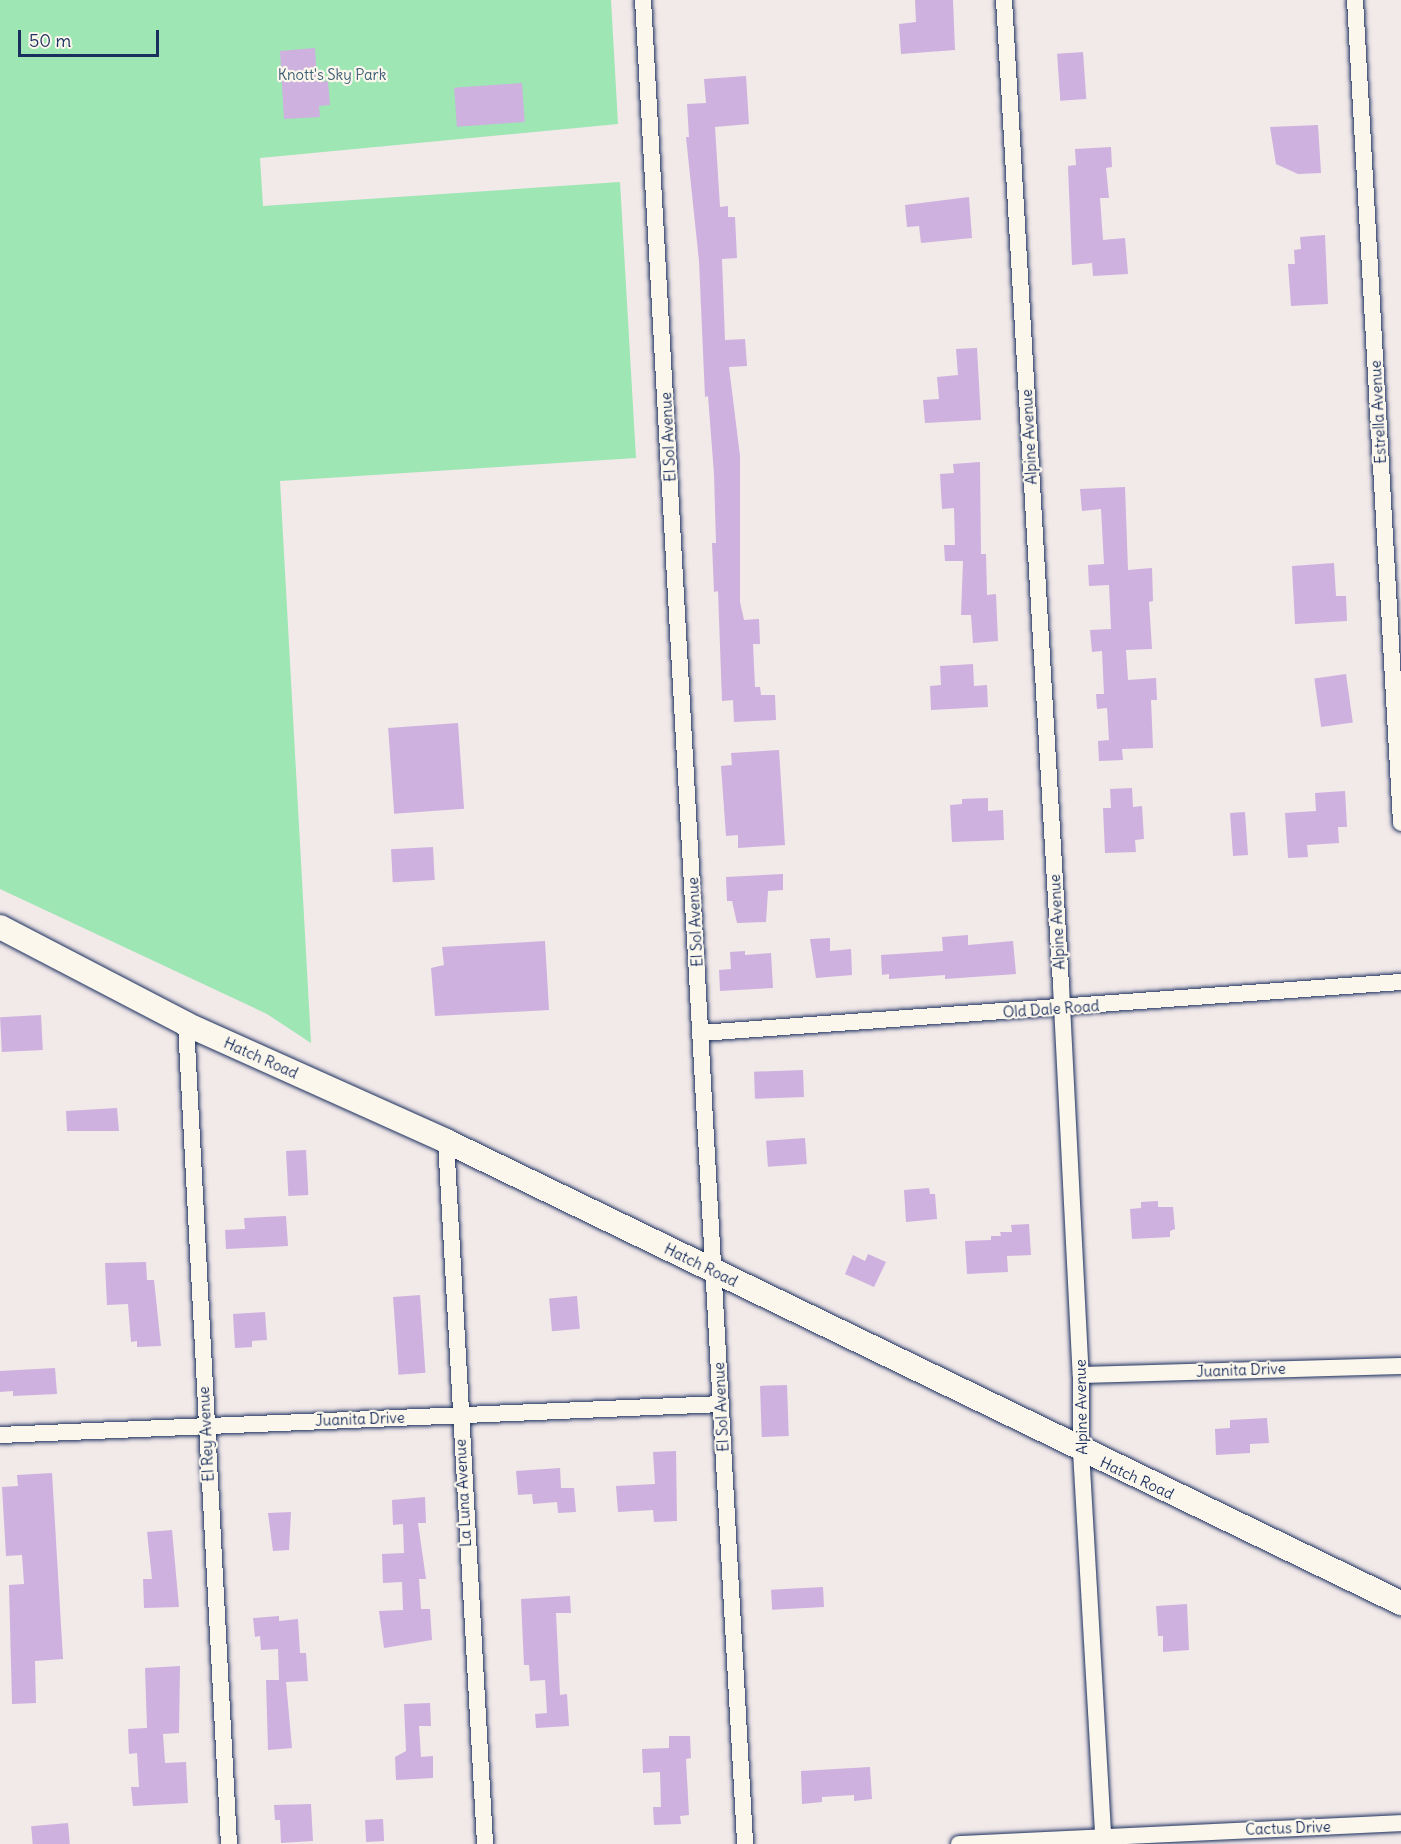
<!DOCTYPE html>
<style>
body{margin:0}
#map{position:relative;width:1401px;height:1844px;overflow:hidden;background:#f2e9e9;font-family:Delius,sans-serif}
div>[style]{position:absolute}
.green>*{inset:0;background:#9ee6b4}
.building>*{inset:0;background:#ceb1de;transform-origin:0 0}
.roads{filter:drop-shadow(0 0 2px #1b2f5e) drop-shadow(0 0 2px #1b2f5e)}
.street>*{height:16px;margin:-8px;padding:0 8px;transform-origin:8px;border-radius:8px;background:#fbf7ec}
.secondary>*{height:24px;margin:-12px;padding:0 12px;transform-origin:12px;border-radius:12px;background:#fbf7ec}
span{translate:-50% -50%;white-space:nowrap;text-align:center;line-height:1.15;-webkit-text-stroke:4.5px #fbf7ec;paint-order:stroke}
.park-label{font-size:15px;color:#3c5d74}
.street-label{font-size:15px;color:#1b2f5e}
.scale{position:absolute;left:18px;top:30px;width:141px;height:27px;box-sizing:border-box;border:3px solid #1b2f5e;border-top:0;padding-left:8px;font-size:18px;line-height:21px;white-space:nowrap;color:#1b2f5e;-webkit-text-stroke:4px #fbf7ec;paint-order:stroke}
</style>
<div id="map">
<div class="green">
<i style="clip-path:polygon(0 0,611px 0,618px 124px,260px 158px,263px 206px,620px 182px,636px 458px,280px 481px,311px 1043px,267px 1014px,0 889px)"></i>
</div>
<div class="building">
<i style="clip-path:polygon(915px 0,953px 0,955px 50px,901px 54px,899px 24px,916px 22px)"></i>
<i style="clip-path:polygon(315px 48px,317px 82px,328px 81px,330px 105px,319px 106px,320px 117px,284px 119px,280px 51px)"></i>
<i style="left:1083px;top:52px;width:47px;height:26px;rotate:86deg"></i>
<i style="clip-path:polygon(746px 76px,749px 124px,715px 127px,720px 207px,728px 206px,728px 217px,735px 217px,737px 258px,722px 259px,725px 340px,745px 339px,747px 366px,729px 367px,740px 456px,740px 602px,744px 620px,759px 619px,760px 644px,753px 644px,755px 687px,760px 687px,761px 695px,775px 695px,776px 720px,734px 722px,733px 700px,722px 701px,718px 591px,714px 592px,712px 543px,716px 543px,714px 474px,708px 396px,705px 397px,699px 261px,686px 137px,689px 137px,687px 104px,706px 103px,704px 79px)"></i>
<i style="left:522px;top:83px;width:39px;height:68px;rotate:86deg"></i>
<i style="clip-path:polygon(1318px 125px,1321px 173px,1298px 174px,1276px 164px,1270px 127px)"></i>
<i style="clip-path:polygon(1111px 147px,1112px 167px,1106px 168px,1109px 198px,1100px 198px,1103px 240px,1125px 238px,1128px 274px,1093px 276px,1092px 263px,1072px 265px,1068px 166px,1076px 165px,1075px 149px)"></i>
<i style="clip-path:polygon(969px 197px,972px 238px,921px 243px,919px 226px,907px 227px,905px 205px)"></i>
<i style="clip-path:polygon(1325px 235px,1328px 304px,1291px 306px,1288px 264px,1295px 264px,1294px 250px,1301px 249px,1300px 237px)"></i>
<i style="clip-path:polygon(977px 348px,981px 420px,925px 423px,923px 400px,939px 399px,937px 377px,958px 375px,956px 349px)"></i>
<i style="clip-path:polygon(980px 462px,981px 554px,986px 554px,987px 595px,996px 594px,998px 641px,973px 643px,971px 615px,961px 615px,963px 561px,945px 561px,944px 545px,955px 545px,954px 508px,942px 509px,940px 474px,954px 473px,953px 464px)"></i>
<i style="clip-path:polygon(1125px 487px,1128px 570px,1152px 568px,1153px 601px,1149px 602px,1152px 649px,1126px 650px,1128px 680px,1156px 678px,1157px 700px,1151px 700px,1153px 748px,1122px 749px,1123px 760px,1099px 761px,1098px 741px,1109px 740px,1107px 708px,1097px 709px,1096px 694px,1104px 694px,1102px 651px,1092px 652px,1090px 630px,1111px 629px,1109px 585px,1089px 586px,1088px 565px,1104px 564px,1101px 509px,1082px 511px,1080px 489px)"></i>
<i style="clip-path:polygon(1334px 563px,1336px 596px,1346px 596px,1347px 621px,1295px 624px,1292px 566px)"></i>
<i style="clip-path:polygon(973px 664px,974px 686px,987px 685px,988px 707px,931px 710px,930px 686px,941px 685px,940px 666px)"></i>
<i style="left:1346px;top:674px;width:49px;height:32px;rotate:82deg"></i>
<i style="left:458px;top:723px;width:86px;height:70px;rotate:86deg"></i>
<i style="clip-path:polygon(779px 750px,785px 845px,738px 848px,738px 835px,726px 836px,721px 766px,732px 765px,731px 753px)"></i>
<i style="clip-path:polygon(1132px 788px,1133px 807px,1142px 806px,1144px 839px,1135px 840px,1136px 852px,1105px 853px,1103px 808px,1111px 808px,1110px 789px)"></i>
<i style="clip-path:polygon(1345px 791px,1347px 827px,1338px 827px,1339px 843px,1307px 845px,1308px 857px,1288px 858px,1285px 813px,1316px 811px,1315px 793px)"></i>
<i style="clip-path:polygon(988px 798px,988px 811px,1003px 810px,1004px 840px,952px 842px,950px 805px,962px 804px,962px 799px)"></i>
<i style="left:1245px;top:812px;width:43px;height:15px;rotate:86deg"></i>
<i style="left:433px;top:847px;width:33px;height:42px;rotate:87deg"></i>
<i style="clip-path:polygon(783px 874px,783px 890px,768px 891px,766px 922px,737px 923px,732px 901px,727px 901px,726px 877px)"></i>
<i style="clip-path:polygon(968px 935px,968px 945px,1013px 941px,1016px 974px,945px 979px,945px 975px,889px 979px,889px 974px,882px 975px,881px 955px,943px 951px,942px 937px)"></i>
<i style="clip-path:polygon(830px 938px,830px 951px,851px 949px,852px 975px,816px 978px,810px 939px)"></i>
<i style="clip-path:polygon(545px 941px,549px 1010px,435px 1016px,431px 968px,444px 965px,442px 947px)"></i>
<i style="clip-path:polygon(745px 951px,745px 955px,771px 953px,773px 988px,720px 991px,719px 970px,731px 969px,730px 952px)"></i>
<i style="left:41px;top:1015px;width:35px;height:41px;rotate:87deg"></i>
<i style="left:803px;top:1070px;width:27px;height:49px;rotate:88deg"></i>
<i style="clip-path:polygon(117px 1108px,119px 1131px,67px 1131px,66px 1111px)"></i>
<i style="left:805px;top:1138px;width:26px;height:39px;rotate:86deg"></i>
<i style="left:306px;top:1150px;width:45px;height:20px;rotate:87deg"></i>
<i style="clip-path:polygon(929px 1188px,930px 1194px,935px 1194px,937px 1219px,906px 1222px,904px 1190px)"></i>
<i style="clip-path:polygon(1158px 1201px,1158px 1207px,1173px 1207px,1175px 1229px,1170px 1231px,1170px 1237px,1132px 1239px,1130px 1209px,1141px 1208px,1141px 1202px)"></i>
<i style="clip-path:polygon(286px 1216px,288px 1246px,226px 1249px,225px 1230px,245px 1229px,244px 1218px)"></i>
<i style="clip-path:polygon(1029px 1224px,1031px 1255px,1007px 1256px,1008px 1272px,967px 1274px,965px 1241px,991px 1240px,991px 1236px,1001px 1236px,1000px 1232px,1012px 1232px,1011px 1225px)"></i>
<i style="clip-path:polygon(868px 1254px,886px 1262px,874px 1287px,845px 1274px,853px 1255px,865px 1261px)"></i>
<i style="clip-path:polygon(146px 1262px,147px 1280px,154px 1280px,161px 1346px,137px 1347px,137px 1341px,131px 1342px,128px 1304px,107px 1305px,105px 1263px)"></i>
<i style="left:420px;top:1295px;width:78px;height:27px;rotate:86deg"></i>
<i style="left:577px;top:1296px;width:33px;height:28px;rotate:85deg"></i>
<i style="clip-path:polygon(265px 1312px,267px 1340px,252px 1341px,252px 1347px,235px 1348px,233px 1314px)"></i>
<i style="clip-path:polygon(55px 1368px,57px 1394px,13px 1396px,13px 1391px,0 1392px,0 1371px)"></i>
<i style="left:787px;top:1385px;width:51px;height:27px;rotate:88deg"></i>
<i style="clip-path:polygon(1267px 1418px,1269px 1443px,1250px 1444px,1250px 1453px,1216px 1455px,1215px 1429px,1230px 1428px,1230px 1420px)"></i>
<i style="clip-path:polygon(676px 1451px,677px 1521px,654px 1522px,653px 1510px,618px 1512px,616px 1486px,655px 1484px,653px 1452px)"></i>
<i style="clip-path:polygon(560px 1468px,561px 1488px,574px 1488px,576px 1512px,558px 1513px,557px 1502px,533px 1504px,532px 1494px,518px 1495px,516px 1471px)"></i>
<i style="clip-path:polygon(52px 1473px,63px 1659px,35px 1661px,36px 1703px,12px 1704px,9px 1585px,24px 1584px,22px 1555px,6px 1556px,2px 1487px,18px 1486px,17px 1475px)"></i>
<i style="clip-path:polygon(425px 1497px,426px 1523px,418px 1523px,426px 1579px,419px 1579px,421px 1609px,430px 1609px,432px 1640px,384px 1648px,379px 1611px,403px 1610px,402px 1582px,383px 1583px,382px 1554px,404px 1553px,403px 1524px,393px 1525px,392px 1500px)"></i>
<i style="clip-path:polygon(291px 1512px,289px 1550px,273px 1551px,268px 1513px)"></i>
<i style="clip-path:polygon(172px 1530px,179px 1607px,144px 1608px,143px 1579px,152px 1579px,147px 1532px)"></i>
<i style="left:823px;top:1587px;width:20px;height:52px;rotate:87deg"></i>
<i style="clip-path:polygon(570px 1596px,571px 1613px,556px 1613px,560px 1695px,567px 1694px,569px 1726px,536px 1728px,535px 1714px,547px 1713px,545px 1680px,530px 1681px,529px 1665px,524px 1665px,521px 1599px)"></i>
<i style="clip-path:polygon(1187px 1604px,1189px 1650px,1163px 1652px,1163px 1636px,1158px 1636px,1156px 1606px)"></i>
<i style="clip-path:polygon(279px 1616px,279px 1621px,298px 1619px,300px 1653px,306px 1653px,308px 1681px,286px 1682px,292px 1748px,268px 1750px,266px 1680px,279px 1680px,278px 1649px,261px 1650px,260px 1636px,255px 1637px,253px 1618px)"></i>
<i style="clip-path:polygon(180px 1666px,179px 1733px,163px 1734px,165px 1763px,186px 1762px,188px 1803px,133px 1806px,131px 1787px,139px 1787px,137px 1753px,129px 1754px,128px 1729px,147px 1728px,145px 1668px)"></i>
<i style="clip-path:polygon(430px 1703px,431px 1726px,419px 1726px,421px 1757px,433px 1756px,433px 1778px,396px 1780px,395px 1757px,406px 1751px,404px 1704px)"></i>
<i style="clip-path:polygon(669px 1736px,690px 1736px,691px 1758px,686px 1759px,689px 1815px,680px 1816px,681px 1824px,654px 1825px,653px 1807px,661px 1807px,660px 1772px,643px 1773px,642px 1749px,669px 1748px)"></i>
<i style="clip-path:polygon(870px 1767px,872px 1799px,854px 1801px,854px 1795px,822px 1797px,822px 1802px,802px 1804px,801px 1771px)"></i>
<i style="clip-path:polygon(311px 1804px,313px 1841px,281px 1843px,280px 1820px,275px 1820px,274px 1805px)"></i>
<i style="left:383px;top:1819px;width:22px;height:18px;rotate:87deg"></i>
<i style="left:68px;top:1823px;width:21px;height:37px;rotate:85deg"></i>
</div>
<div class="roads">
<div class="street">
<i style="left:643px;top:0;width:1847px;rotate:86.83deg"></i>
<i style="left:1004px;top:0;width:988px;rotate:86.69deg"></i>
<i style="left:1061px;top:986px;width:390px;rotate:87.1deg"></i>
<i style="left:1081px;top:1375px;width:76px;rotate:90deg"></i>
<i style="left:1081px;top:1451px;width:394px;rotate:86.7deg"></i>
<i style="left:1355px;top:0;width:824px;rotate:86.8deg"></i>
<i style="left:186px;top:1024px;width:821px;rotate:87deg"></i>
<i style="left:701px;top:1033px;width:702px;rotate:-4.17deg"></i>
<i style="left:446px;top:1141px;width:704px;rotate:86.82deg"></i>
<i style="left:1081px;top:1375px;width:320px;rotate:-1.6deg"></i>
<i style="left:0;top:1435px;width:722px;rotate:-2.46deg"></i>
<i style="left:959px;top:1844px;width:442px;rotate:-2.7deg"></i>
</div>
<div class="secondary">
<i style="left:0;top:927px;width:210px;rotate:27.5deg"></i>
<i style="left:186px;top:1024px;width:285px;rotate:24.2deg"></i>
<i style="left:446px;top:1141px;width:1061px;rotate:25.82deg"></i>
</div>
</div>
<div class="park-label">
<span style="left:332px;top:75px">Knott's Sky Park</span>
</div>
<div class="street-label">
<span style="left:1378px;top:412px;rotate:-93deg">Estrella Avenue</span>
<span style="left:668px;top:437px;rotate:-93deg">El Sol Avenue</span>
<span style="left:1029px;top:437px;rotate:-93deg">Alpine Avenue</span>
<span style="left:695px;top:922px;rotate:-93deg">El Sol Avenue</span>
<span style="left:1057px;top:922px;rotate:-93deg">Alpine Avenue</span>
<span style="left:1051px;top:1009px;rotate:-4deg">Old Dale Road</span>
<span style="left:261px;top:1058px;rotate:24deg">Hatch Road</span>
<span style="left:701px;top:1265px;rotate:26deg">Hatch Road</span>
<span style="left:1241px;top:1370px;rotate:-2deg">Juanita Drive</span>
<span style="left:721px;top:1407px;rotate:-93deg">El Sol Avenue</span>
<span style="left:1081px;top:1407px;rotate:-91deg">Alpine Avenue</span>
<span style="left:360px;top:1419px;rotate:-2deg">Juanita Drive</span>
<span style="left:206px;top:1434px;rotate:-93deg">El Rey Avenue</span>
<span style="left:1137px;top:1478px;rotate:25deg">Hatch Road</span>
<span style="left:463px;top:1493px;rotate:-93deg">La Luna Avenue</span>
<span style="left:1288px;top:1828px;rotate:-2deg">Cactus Drive</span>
</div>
<div class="scale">50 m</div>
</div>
